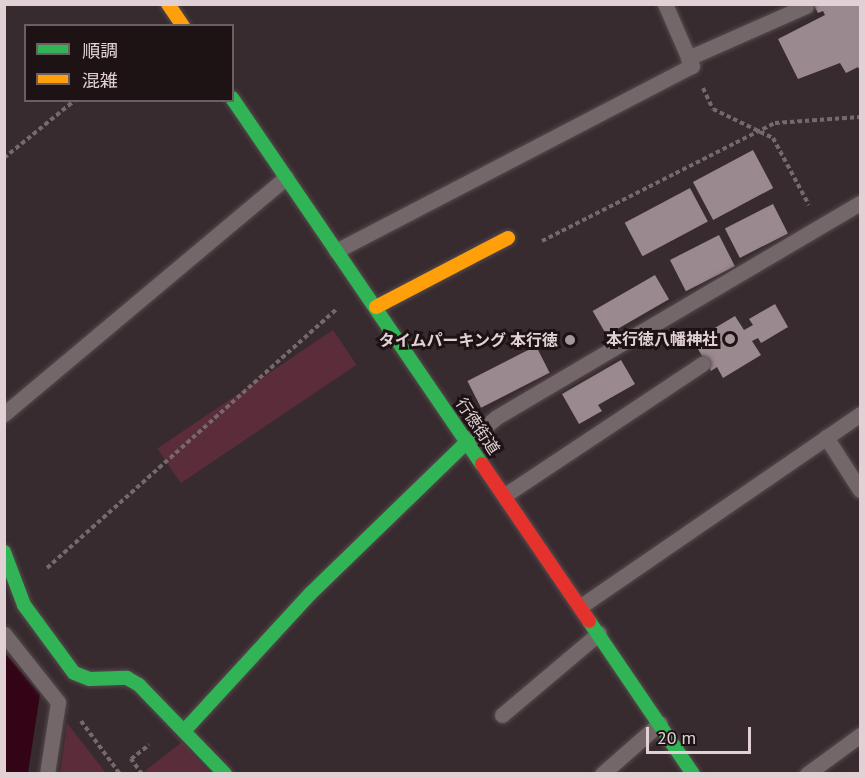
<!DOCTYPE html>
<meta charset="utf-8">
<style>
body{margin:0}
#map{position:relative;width:865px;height:778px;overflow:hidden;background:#382b2f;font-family:"PT Sans","Noto Sans JP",sans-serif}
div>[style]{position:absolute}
.green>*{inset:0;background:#5b2c39;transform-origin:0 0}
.water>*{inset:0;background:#330416}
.building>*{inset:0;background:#9a898e;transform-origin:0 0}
.path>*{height:4px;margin-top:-2px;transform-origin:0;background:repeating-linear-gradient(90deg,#74696b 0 4.5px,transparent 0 7.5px)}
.roads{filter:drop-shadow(0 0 2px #554a4d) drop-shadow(0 0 2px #554a4d)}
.lane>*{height:15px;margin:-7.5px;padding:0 7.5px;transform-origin:7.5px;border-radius:7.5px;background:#73676a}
.fast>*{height:14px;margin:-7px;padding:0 7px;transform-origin:7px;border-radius:7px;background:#30b455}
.slow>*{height:14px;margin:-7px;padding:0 7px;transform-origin:7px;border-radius:7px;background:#ff9f0a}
.jam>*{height:14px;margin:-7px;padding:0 7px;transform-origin:7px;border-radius:7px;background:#e5322d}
.dots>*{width:16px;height:16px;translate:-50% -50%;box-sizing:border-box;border:3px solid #1d1315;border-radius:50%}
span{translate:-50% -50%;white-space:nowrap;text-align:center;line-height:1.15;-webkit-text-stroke:6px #1d1315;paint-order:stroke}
.poi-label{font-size:16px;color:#e1d1d5;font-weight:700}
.right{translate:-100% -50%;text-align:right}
.street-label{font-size:16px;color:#e1d1d5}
.frame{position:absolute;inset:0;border:6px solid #e1d1d5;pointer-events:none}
.legend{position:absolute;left:24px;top:24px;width:210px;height:78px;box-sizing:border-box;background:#1d1315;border:2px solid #6b5f62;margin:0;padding:8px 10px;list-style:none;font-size:18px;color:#e1d1d5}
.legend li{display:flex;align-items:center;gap:12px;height:30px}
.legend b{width:30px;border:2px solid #6b5f62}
.scale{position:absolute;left:646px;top:727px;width:105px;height:27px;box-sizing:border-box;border:3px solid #e1d1d5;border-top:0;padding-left:8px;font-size:18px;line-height:21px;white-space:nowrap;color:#e1d1d5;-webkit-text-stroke:4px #1d1315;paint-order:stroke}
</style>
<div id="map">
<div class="green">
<i style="left:333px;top:330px;width:42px;height:212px;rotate:56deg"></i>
<i style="clip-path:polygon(67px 723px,106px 773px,60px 773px)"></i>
<i style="clip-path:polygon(182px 742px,210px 774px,141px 774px)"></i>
</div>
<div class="water">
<i style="clip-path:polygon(5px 653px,40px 694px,28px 773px,5px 773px)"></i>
</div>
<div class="building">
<i style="clip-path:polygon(813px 4px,860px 4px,860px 71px,858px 67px,846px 73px,840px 63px,798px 79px,778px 39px,825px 15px,823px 11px,818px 13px)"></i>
<i style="left:753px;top:150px;width:43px;height:68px;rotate:62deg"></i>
<i style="left:690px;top:188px;width:38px;height:74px;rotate:62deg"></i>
<i style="left:773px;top:204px;width:33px;height:54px;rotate:63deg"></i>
<i style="left:719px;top:235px;width:35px;height:55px;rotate:63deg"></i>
<i style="left:655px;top:275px;width:28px;height:72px;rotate:60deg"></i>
<i style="clip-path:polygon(775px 304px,788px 327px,761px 343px,758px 338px,752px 341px,761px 355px,723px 378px,717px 367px,711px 371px,698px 349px,708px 343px,703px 335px,735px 316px,744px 330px,753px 325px,749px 319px)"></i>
<i style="left:536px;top:346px;width:30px;height:77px;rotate:63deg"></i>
<i style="clip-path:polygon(621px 360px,635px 384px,598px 405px,602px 411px,579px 424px,562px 394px)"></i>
</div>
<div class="path">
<i style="left:703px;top:88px;width:23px;rotate:65deg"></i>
<i style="left:713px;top:109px;width:67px;rotate:25.8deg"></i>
<i style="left:773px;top:138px;width:76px;rotate:61.8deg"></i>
<i style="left:4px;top:158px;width:92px;rotate:-39.2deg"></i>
<i style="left:542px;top:241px;width:261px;rotate:-26.9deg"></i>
<i style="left:775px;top:123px;width:85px;rotate:-4deg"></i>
<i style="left:47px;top:568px;width:389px;rotate:-41.8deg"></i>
<i style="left:81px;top:721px;width:66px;rotate:53.7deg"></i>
<i style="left:142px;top:774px;width:19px;rotate:-126deg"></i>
<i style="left:131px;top:759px;width:23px;rotate:-38deg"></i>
</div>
<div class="roads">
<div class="lane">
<i style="left:688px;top:58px;width:129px;rotate:-23.8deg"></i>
<i style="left:336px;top:251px;width:401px;rotate:-27.5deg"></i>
<i style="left:692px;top:66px;width:68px;rotate:-113.5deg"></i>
<i style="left:4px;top:414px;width:368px;rotate:-40deg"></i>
<i style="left:826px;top:437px;width:63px;rotate:57.3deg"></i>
<i style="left:468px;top:441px;width:35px;rotate:-40deg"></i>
<i style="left:495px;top:418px;width:424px;rotate:-30.5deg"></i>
<i style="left:505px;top:495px;width:237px;rotate:-33.6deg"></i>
<i style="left:581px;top:606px;width:339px;rotate:-34.5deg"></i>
<i style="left:4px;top:634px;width:87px;rotate:51.5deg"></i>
<i style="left:58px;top:702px;width:73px;rotate:98.7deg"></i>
<i style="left:502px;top:715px;width:127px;rotate:-40.2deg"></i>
<i style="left:602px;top:774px;width:77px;rotate:-41.3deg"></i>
<i style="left:807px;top:774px;width:66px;rotate:-36.3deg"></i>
</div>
<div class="fast">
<i style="left:232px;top:98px;width:443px;rotate:55.7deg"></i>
<i style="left:4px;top:552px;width:57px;rotate:69.3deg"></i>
<i style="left:24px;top:605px;width:84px;rotate:53.7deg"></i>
<i style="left:74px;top:673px;width:17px;rotate:21deg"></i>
<i style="left:90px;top:679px;width:37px;rotate:-2deg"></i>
<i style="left:127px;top:678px;width:14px;rotate:30deg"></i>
<i style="left:139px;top:685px;width:124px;rotate:46deg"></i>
<i style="left:589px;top:621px;width:185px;rotate:55.8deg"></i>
<i style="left:185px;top:730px;width:185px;rotate:-47.4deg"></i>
<i style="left:310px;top:594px;width:220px;rotate:-44.1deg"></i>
</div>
<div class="slow">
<i style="left:168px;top:4px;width:27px;rotate:56deg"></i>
<i style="left:376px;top:307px;width:149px;rotate:-27.6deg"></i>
</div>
<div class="jam">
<i style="left:482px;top:464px;width:190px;rotate:55.7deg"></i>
</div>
</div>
<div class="dots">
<i style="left:730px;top:339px;background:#a6979b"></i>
<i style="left:570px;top:340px;background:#a6979b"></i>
</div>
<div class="poi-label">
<span class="right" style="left:718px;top:339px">本行徳八幡神社</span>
<span class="right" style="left:558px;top:340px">タイムパーキング 本行徳</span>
</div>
<div class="street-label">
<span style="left:478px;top:426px;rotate:56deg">行徳街道</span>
</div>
<div class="frame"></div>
<ul class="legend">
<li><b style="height:8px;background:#30b455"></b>順調</li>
<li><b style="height:8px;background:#ff9f0a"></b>混雑</li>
</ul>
<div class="scale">20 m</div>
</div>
